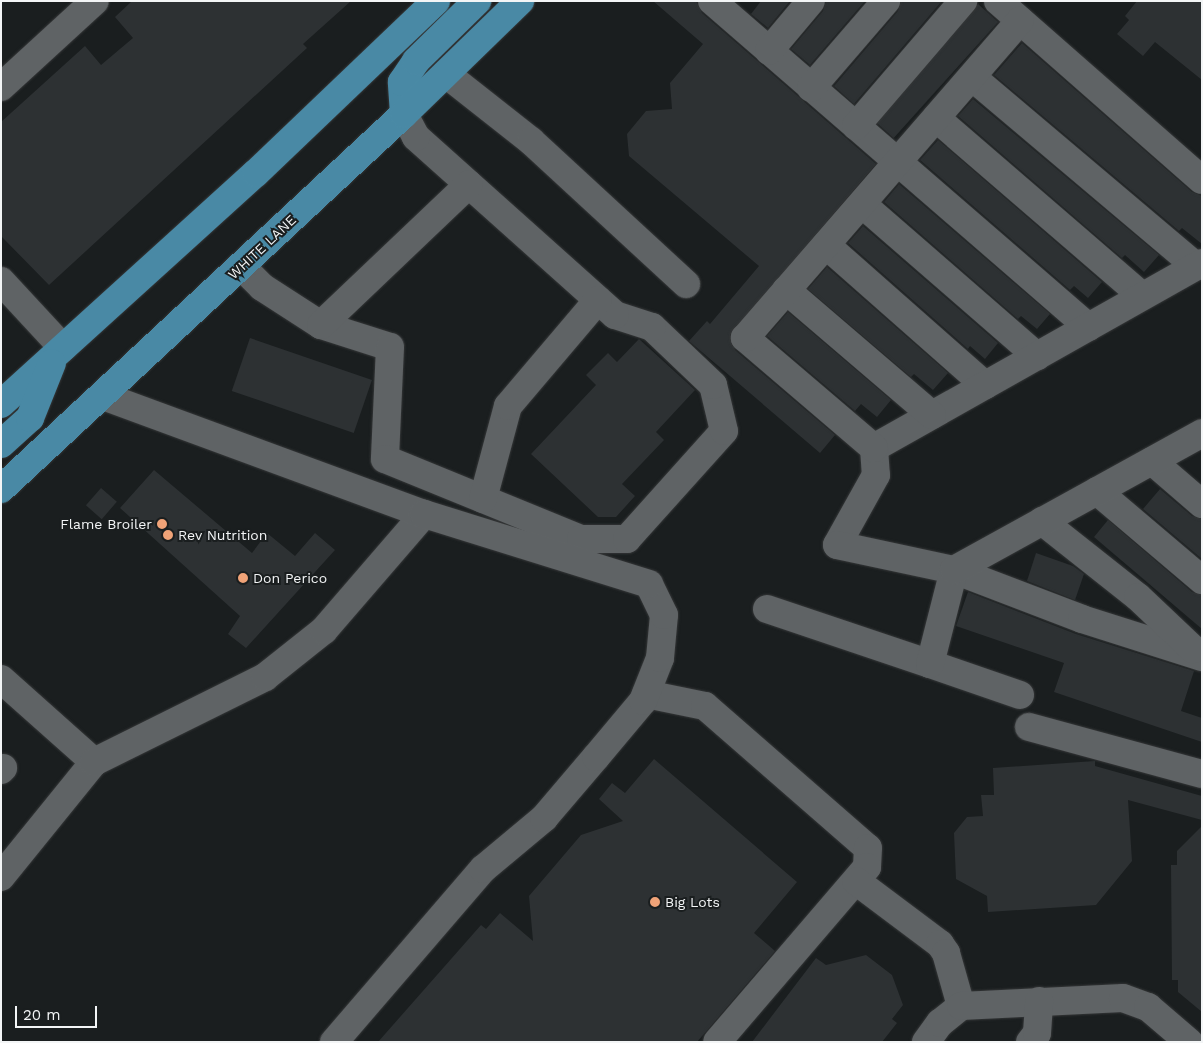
<!DOCTYPE html>
<style>
body{margin:0}
#map{position:relative;width:1203px;height:1043px;overflow:hidden;background:#1a1e1f;font-family:"Work Sans",sans-serif}
div>[style]{position:absolute}
.building>*{inset:0;background:#2d3133;transform-origin:0 0}
.roads{filter:drop-shadow(0 0 1px #353738) drop-shadow(0 0 1px #353738)}
.minor>*{height:28px;margin:-14px;padding:0 14px;transform-origin:14px;border-radius:14px;background:#5f6365}
.major>*{height:28px;margin:-14px;padding:0 14px;transform-origin:14px;border-radius:14px;background:#4989a5}
.dots>*{width:14px;height:14px;translate:-50% -50%;box-sizing:border-box;border:2px solid #1a1e1f;border-radius:50%}
span{translate:-50% -50%;white-space:nowrap;text-align:center;line-height:1.15;-webkit-text-stroke:4px #1a1e1f;paint-order:stroke}
.street-label{font-size:14px;color:#f3f5f6}
.poi-label{font-size:14px;color:#f3f5f6}
.right{translate:-100% -50%;text-align:right}
.left{translate:0 -50%;text-align:left}
.frame{position:absolute;inset:0;border:2px solid #f3f5f6;pointer-events:none}
.scale{position:absolute;left:15px;top:1006px;width:82px;height:22px;box-sizing:border-box;border:2px solid #f3f5f6;border-top:0;padding-left:6px;font-size:15px;line-height:18px;white-space:nowrap;color:#f3f5f6;-webkit-text-stroke:4px #1a1e1f;paint-order:stroke}
</style>
<div id="map">
<div class="building">
<i style="clip-path:polygon(132px 1px,351px 1px,303px 44px,307px 48px,49px 285px,1px 236px,1px 122px,85px 46px,101px 65px,133px 38px,115px 17px)"></i>
<i style="clip-path:polygon(653px 1px,696px 1px,702px 13px,876px 164px,730px 335px,735px 350px,835px 435px,820px 453px,689px 341px,707px 321px,710px 324px,759px 266px,629px 156px,627px 134px,646px 111px,672px 109px,670px 83px,703px 44px)"></i>
<i style="clip-path:polygon(761px 1px,790px 1px,768px 28px,751px 14px)"></i>
<i style="clip-path:polygon(826px 1px,865px 1px,810px 65px,791px 49px,823px 11px)"></i>
<i style="clip-path:polygon(901px 1px,942px 1px,854px 104px,834px 86px,898px 11px)"></i>
<i style="clip-path:polygon(1137px 1px,1202px 1px,1202px 80px,1155px 42px,1143px 56px,1117px 34px,1129px 20px,1125px 16px)"></i>
<i style="left:978px;top:4px;width:27px;height:156px;rotate:42deg"></i>
<i style="clip-path:polygon(1022px 43px,1192px 192px,1202px 196px,1202px 244px,1182px 228px,1179px 231px,994px 75px)"></i>
<i style="clip-path:polygon(973px 99px,1159px 255px,1144px 272px,1125px 255px,1122px 258px,958px 116px)"></i>
<i style="clip-path:polygon(938px 140px,1102px 282px,1088px 298px,1074px 286px,1070px 290px,920px 160px)"></i>
<i style="clip-path:polygon(899px 184px,1050px 314px,1037px 329px,1021px 316px,1018px 319px,884px 202px)"></i>
<i style="clip-path:polygon(863px 226px,998px 343px,985px 359px,970px 346px,968px 349px,848px 243px)"></i>
<i style="clip-path:polygon(827px 267px,948px 373px,933px 390px,914px 374px,911px 377px,808px 289px)"></i>
<i style="clip-path:polygon(788px 312px,891px 400px,877px 417px,861px 404px,855px 411px,767px 336px)"></i>
<i style="left:250px;top:338px;width:129px;height:56px;rotate:19deg"></i>
<i style="clip-path:polygon(639px 339px,695px 390px,656px 432px,664px 440px,622px 484px,635px 496px,616px 517px,598px 517px,531px 454px,596px 385px,586px 375px,608px 353px,617px 362px)"></i>
<i style="clip-path:polygon(154px 470px,252px 553px,267px 533px,295px 556px,315px 533px,335px 550px,246px 648px,228px 634px,240px 616px,120px 508px)"></i>
<i style="left:101px;top:488px;width:21px;height:23px;rotate:41deg"></i>
<i style="clip-path:polygon(1160px 489px,1192px 516px,1202px 519px,1202px 559px,1143px 509px)"></i>
<i style="clip-path:polygon(1108px 520px,1192px 592px,1202px 595px,1202px 629px,1094px 537px)"></i>
<i style="clip-path:polygon(1036px 553px,1073px 566px,1084px 574px,1075px 600px,1027px 581px)"></i>
<i style="clip-path:polygon(968px 592px,1076px 634px,1194px 671px,1181px 711px,1202px 718px,1202px 742px,1054px 692px,1064px 663px,956px 626px)"></i>
<i style="clip-path:polygon(654px 759px,797px 882px,754px 933px,775px 951px,697px 1042px,378px 1042px,481px 925px,486px 929px,500px 913px,533px 941px,529px 896px,581px 835px,623px 821px,599px 799px,612px 783px,625px 793px)"></i>
<i style="clip-path:polygon(1095px 761px,1095px 766px,1202px 796px,1202px 820px,1128px 800px,1132px 861px,1096px 905px,988px 912px,987px 896px,956px 879px,954px 833px,967px 817px,983px 816px,981px 795px,994px 795px,993px 768px)"></i>
<i style="clip-path:polygon(1202px 826px,1202px 1012px,1178px 992px,1178px 980px,1172px 980px,1171px 865px,1177px 865px,1177px 851px)"></i>
<i style="clip-path:polygon(866px 955px,892px 975px,903px 1005px,892px 1019px,897px 1023px,882px 1042px,752px 1042px,816px 958px,826px 965px)"></i>
</div>
<div class="roads">
<div class="minor">
<i style="left:712px;top:1px;width:498px;rotate:40.9deg"></i>
<i style="left:998px;top:1px;width:271px;rotate:41.3deg"></i>
<i style="left:769px;top:51px;width:65px;rotate:-50deg"></i>
<i style="left:446px;top:74px;width:108px;rotate:38.2deg"></i>
<i style="left:531px;top:141px;width:211px;rotate:42.7deg"></i>
<i style="left:972px;top:77px;width:293px;rotate:40.2deg"></i>
<i style="left:1px;top:87px;width:127px;rotate:-42.5deg"></i>
<i style="left:811px;top:88px;width:115px;rotate:-49.2deg"></i>
<i style="left:936px;top:118px;width:272px;rotate:40.8deg"></i>
<i style="left:856px;top:126px;width:165px;rotate:-49.4deg"></i>
<i style="left:862px;top:204px;width:232px;rotate:41deg"></i>
<i style="left:826px;top:245px;width:212px;rotate:41.4deg"></i>
<i style="left:1202px;top:263px;width:377px;rotate:150.6deg"></i>
<i style="left:874px;top:448px;width:27px;rotate:86deg"></i>
<i style="left:876px;top:475px;width:80px;rotate:119.1deg"></i>
<i style="left:837px;top:545px;width:120px;rotate:12.1deg"></i>
<i style="left:954px;top:570px;width:137px;rotate:20.9deg"></i>
<i style="left:1082px;top:619px;width:126px;rotate:17.6deg"></i>
<i style="left:241px;top:266px;width:30px;rotate:45deg"></i>
<i style="left:262px;top:287px;width:70px;rotate:32.8deg"></i>
<i style="left:321px;top:325px;width:72px;rotate:17.7deg"></i>
<i style="left:390px;top:347px;width:112px;rotate:92.6deg"></i>
<i style="left:385px;top:459px;width:212px;rotate:22.2deg"></i>
<i style="left:581px;top:539px;width:46px"></i>
<i style="left:627px;top:539px;width:145px;rotate:-48.1deg"></i>
<i style="left:724px;top:431px;width:47px;rotate:-103.4deg"></i>
<i style="left:713px;top:385px;width:84px;rotate:-136.4deg"></i>
<i style="left:652px;top:327px;width:39px;rotate:-162deg"></i>
<i style="left:615px;top:315px;width:267px;rotate:-138.2deg"></i>
<i style="left:416px;top:137px;width:26px;rotate:-118deg"></i>
<i style="left:1px;top:281px;width:91px;rotate:47.2deg"></i>
<i style="left:786px;top:290px;width:192px;rotate:40.6deg"></i>
<i style="left:321px;top:325px;width:204px;rotate:-43.6deg"></i>
<i style="left:874px;top:448px;width:170px;rotate:-139.5deg"></i>
<i style="left:745px;top:338px;width:420px;rotate:-49.1deg"></i>
<i style="left:1152px;top:461px;width:66px;rotate:40.7deg"></i>
<i style="left:1097px;top:491px;width:138px;rotate:40.3deg"></i>
<i style="left:483px;top:499px;width:96px;rotate:-75deg"></i>
<i style="left:508px;top:406px;width:139px;rotate:-49.7deg"></i>
<i style="left:1042px;top:521px;width:122px;rotate:38.4deg"></i>
<i style="left:1138px;top:597px;width:76px;rotate:43.4deg"></i>
<i style="left:767px;top:609px;width:172px;rotate:18.6deg"></i>
<i style="left:1px;top:679px;width:125px;rotate:41.7deg"></i>
<i style="left:94px;top:762px;width:148px;rotate:129deg"></i>
<i style="left:646px;top:694px;width:60px;rotate:11.5deg"></i>
<i style="left:705px;top:706px;width:216px;rotate:41.1deg"></i>
<i style="left:868px;top:848px;width:19px;rotate:93deg"></i>
<i style="left:867px;top:867px;width:230px;rotate:130.6deg"></i>
<i style="left:1020px;top:695px;width:95px;rotate:-161deg"></i>
<i style="left:930px;top:664px;width:97px;rotate:-75.7deg"></i>
<i style="left:954px;top:570px;width:283px;rotate:-28.9deg"></i>
<i style="left:1029px;top:727px;width:179px;rotate:15.2deg"></i>
<i style="left:94px;top:762px;width:191px;rotate:-26.4deg"></i>
<i style="left:265px;top:677px;width:75px;rotate:-38.5deg"></i>
<i style="left:324px;top:630px;width:153px;rotate:-49.2deg"></i>
<i style="left:424px;top:514px;width:342px;rotate:-159.8deg"></i>
<i style="left:1px;top:770px;width:3px;rotate:-45deg"></i>
<i style="left:856px;top:881px;width:105px;rotate:36.9deg"></i>
<i style="left:940px;top:944px;width:11px;rotate:56deg"></i>
<i style="left:946px;top:953px;width:55px;rotate:74.2deg"></i>
<i style="left:334px;top:1042px;width:228px;rotate:-49.3deg"></i>
<i style="left:483px;top:869px;width:80px;rotate:-39.9deg"></i>
<i style="left:544px;top:818px;width:80px;rotate:-49.6deg"></i>
<i style="left:596px;top:757px;width:73px;rotate:-50deg"></i>
<i style="left:643px;top:701px;width:46px;rotate:-68.4deg"></i>
<i style="left:660px;top:658px;width:43px;rotate:-84.7deg"></i>
<i style="left:664px;top:615px;width:34px;rotate:-116deg"></i>
<i style="left:649px;top:584px;width:236px;rotate:-162.7deg"></i>
<i style="left:926px;top:1042px;width:24px;rotate:-54deg"></i>
<i style="left:940px;top:1023px;width:27px;rotate:-39deg"></i>
<i style="left:961px;top:1006px;width:162px;rotate:-2.8deg"></i>
<i style="left:1123px;top:998px;width:27px;rotate:20deg"></i>
<i style="left:1148px;top:1007px;width:54px;rotate:40.5deg"></i>
<i style="left:1030px;top:1042px;width:11px;rotate:-52deg"></i>
<i style="left:1037px;top:1033px;width:32px;rotate:-86deg"></i>
</div>
<div class="major">
<i style="left:404px;top:114px;width:32px;rotate:-94deg"></i>
<i style="left:402px;top:82px;width:25px;rotate:-56deg"></i>
<i style="left:416px;top:61px;width:86px;rotate:-44.5deg"></i>
<i style="left:1px;top:404px;width:344px;rotate:-42.2deg"></i>
<i style="left:256px;top:173px;width:249px;rotate:-43.7deg"></i>
<i style="left:1px;top:444px;width:39px;rotate:-42deg"></i>
<i style="left:30px;top:418px;width:59px;rotate:-68.2deg"></i>
<i style="left:1px;top:489px;width:550px;rotate:-42.94deg"></i>
<i style="left:404px;top:114px;width:162px;rotate:-44.2deg"></i>
</div>
</div>
<div class="dots">
<i style="left:162px;top:524px;background:#f0a378"></i>
<i style="left:168px;top:535px;background:#f0a378"></i>
<i style="left:243px;top:578px;background:#f0a378"></i>
<i style="left:655px;top:902px;background:#f0a378"></i>
</div>
<div class="street-label">
<span style="left:262px;top:247px;rotate:-43deg">WHITE LANE</span>
</div>
<div class="poi-label">
<span class="right" style="left:152px;top:524px">Flame Broiler</span>
<span class="left" style="left:178px;top:535px">Rev Nutrition</span>
<span class="left" style="left:253px;top:578px">Don Perico</span>
<span class="left" style="left:665px;top:902px">Big Lots</span>
</div>
<div class="frame"></div>
<div class="scale">20 m</div>
</div>
